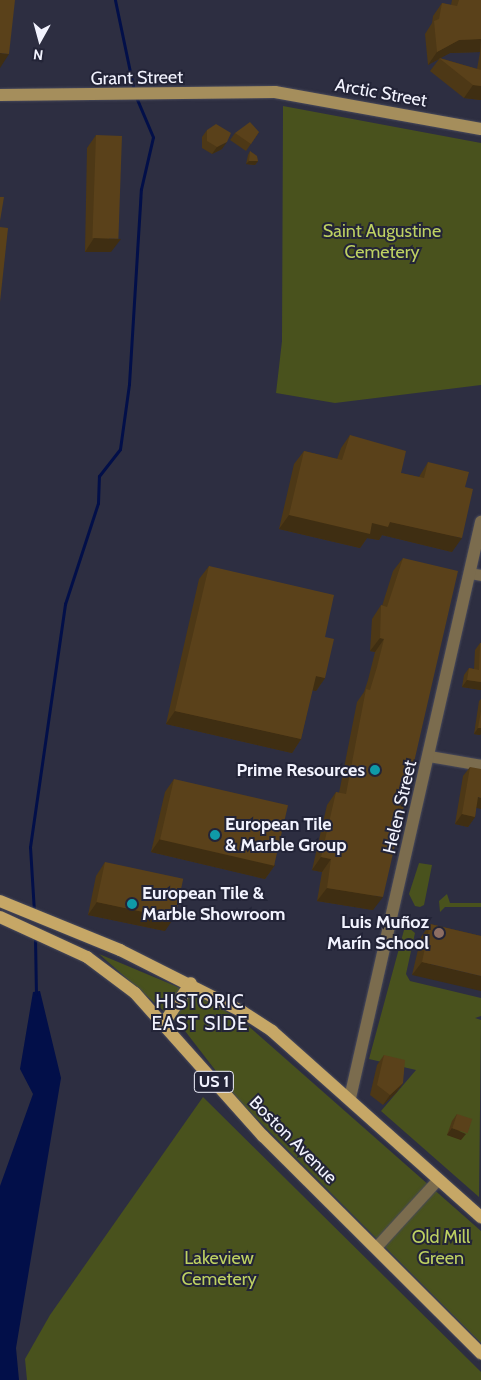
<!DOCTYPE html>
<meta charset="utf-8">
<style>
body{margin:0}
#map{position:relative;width:481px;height:1380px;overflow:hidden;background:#2d2e41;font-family:Cabin,sans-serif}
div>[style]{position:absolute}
.green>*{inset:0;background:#49521d}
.water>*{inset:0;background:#020f49}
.stream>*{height:3px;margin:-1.5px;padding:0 1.5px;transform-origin:1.5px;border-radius:1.5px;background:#020f49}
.roads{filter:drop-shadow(0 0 1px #494a5b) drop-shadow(0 0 1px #494a5b)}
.minor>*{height:11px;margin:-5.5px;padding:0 5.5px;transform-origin:5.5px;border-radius:5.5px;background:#7b6c4e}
.tertiary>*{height:12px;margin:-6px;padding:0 6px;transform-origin:6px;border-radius:6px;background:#7b6c4e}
.secondary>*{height:12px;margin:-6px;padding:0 6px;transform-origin:6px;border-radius:6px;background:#a58e5c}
.primary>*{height:12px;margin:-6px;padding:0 6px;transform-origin:6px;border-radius:6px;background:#c6a766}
.wall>*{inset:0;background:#4d3816}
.shaded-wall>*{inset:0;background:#3f2e12}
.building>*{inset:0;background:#5a411a;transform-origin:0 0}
.dots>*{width:14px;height:14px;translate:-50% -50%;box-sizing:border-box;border:2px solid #232437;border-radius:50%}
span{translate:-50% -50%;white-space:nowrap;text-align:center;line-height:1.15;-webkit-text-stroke:4px #232437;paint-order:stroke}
.shield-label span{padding:1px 4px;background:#232437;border:1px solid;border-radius:4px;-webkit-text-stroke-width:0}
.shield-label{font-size:16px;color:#f2f3fe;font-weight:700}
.street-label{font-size:18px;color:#f2f3fe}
.park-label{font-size:18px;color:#bed162}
.poi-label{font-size:18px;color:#f2f3fe;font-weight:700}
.right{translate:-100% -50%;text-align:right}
.left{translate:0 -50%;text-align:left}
.neighbourhood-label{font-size:19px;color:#f2f3fe;letter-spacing:1px}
.north{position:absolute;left:15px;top:15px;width:50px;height:50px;-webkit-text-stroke:4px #232437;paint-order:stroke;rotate:187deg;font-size:14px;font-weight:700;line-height:20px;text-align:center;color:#f2f3fe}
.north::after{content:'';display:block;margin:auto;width:18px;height:22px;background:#f2f3fe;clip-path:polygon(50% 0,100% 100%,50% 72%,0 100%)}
</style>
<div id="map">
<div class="green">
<i style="clip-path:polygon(283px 106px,481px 143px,481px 385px,335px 403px,276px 393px,282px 341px)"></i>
<i style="clip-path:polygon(419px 863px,432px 865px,424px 905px,420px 907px,415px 906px,409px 894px)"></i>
<i style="clip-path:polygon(447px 894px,450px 903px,481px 903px,481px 907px,445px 907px,440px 912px,439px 901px)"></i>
<i style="clip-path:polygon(409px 928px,415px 933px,406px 974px,410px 981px,481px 998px,481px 1016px,475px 1018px,481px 1020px,479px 1197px,381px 1111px,416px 1070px,369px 1059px,404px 930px)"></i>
<i style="clip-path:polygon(99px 954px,204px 998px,245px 1023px,481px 1231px,481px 1343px,239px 1101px,182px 1027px)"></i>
<i style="clip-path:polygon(203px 1097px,481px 1372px,481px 1380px,27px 1380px,25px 1359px,50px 1315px)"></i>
</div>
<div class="water">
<i style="clip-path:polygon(40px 991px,61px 1078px,16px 1348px,19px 1380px,0 1380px,0 1186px,33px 1094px,20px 1069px,33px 992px)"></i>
</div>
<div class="stream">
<i style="left:115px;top:0;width:93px;rotate:78.2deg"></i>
<i style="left:34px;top:912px;width:65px;rotate:-93.5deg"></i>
<i style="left:30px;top:847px;width:246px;rotate:-81.8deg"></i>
<i style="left:65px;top:604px;width:106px;rotate:-71.9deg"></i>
<i style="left:98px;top:503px;width:27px;rotate:-88deg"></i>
<i style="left:99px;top:476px;width:34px;rotate:-52deg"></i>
<i style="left:120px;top:449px;width:66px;rotate:-82.1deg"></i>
<i style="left:129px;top:384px;width:195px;rotate:-86.5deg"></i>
<i style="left:141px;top:189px;width:53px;rotate:-77deg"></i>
<i style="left:153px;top:137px;width:43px;rotate:-113deg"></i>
<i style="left:35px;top:938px;width:56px;rotate:89deg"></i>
</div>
<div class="roads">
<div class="minor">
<i style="left:470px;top:573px;width:11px;rotate:10deg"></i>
<i style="left:429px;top:756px;width:53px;rotate:9.8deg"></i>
<i style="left:376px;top:1247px;width:92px;rotate:-47.6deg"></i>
</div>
<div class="tertiary">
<i style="left:350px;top:1098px;width:591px;rotate:-77.19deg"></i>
</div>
<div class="secondary">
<i style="left:0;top:95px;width:275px;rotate:-0.6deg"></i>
<i style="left:275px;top:92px;width:209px;rotate:10.2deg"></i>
</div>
<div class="primary">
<i style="left:0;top:901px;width:130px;rotate:22.2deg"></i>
<i style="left:120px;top:950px;width:138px;rotate:26.8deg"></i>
<i style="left:243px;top:1012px;width:35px;rotate:33deg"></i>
<i style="left:272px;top:1031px;width:280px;rotate:41.7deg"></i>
<i style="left:0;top:917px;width:96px;rotate:24.7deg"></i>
<i style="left:87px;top:957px;width:60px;rotate:36.9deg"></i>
<i style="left:135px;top:993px;width:192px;rotate:48.2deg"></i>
<i style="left:263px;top:1136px;width:308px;rotate:44.9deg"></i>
<i style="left:164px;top:1023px;width:48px;rotate:-56deg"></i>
</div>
</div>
<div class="wall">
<i style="clip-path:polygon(evenodd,452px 0,481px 0,481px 100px,464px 98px,430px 71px,439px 59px,428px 65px,425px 34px,432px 23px,433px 16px,442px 3px,451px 5px,452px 0,480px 52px,477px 69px,440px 58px,450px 53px,480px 52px)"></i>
<i style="clip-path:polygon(207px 130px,222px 149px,212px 154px,202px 148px,202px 137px)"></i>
<i style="clip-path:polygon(259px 132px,246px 151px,230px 140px,235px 133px)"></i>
<i style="clip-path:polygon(96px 135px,111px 252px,85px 252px,87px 148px)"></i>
<i style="clip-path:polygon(250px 151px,258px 161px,255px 165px,246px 164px,248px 155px)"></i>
<i style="clip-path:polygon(350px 435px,401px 473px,419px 477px,428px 462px,465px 487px,452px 552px,382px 535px,379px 540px,367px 538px,360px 548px,279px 529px,294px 464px,304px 451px,337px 459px,341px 448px)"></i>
<i style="clip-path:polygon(403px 558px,373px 910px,317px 901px,322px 872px,312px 870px,327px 805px,336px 792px,339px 793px,357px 702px,364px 692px,368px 680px,375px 652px,370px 651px,372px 619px,381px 605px,382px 606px,393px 571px)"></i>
<i style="clip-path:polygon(209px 566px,325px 637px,325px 678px,316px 691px,312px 690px,301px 739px,292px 753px,166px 724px,199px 579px)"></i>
<i style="clip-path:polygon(480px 643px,481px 643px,481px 690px,462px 687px,464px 675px,469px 668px,474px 669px,475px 650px)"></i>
<i style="clip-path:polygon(481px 699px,481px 734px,480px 735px,474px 734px,479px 701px)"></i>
<i style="clip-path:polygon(470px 767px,476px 808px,475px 817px,468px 827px,455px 824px,463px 776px)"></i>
<i style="clip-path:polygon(174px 779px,275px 865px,265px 879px,151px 852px,165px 792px)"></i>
<i style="clip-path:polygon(105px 862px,165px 931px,88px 915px,96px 876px)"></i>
<i style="clip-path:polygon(430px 924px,481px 936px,412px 975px,421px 937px)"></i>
<i style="clip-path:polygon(384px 1055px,403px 1083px,396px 1093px,383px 1105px,370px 1095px,377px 1065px)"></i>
<i style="clip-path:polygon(457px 1114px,461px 1140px,447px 1135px,452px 1121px)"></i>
</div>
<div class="shaded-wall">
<i style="clip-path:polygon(481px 39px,480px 52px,450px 53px,428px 65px,437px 52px,459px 40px)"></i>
<i style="clip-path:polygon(0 53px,9px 54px,0 68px)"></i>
<i style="clip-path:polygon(473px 85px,481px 86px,481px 100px,464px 98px)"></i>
<i style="clip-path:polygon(227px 142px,222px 149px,212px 154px,217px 147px)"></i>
<i style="clip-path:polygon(249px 161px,258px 161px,255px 165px,246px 164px)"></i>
<i style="clip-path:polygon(94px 238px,121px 239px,111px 252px,85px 252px)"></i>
<i style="clip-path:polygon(289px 515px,372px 523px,390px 522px,462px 538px,452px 552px,382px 535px,379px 540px,367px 538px,360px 548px,279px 529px)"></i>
<i style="clip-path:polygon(380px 638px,384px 639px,375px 652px,370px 651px)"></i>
<i style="clip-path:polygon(316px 676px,325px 678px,316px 691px,306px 689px)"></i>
<i style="clip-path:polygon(467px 680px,481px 682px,481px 690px,462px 687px)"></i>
<i style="clip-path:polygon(175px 711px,301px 739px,292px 753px,166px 724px)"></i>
<i style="clip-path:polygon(478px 728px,481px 728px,481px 734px,480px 735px,474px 734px)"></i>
<i style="clip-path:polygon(478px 797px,481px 798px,481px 809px,472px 807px)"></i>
<i style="clip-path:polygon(462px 814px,475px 817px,468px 827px,455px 824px)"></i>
<i style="clip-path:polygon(160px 839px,275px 865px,265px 879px,151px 852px)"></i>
<i style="clip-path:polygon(321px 857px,331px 859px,322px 872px,312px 870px)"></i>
<i style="clip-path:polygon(327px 888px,383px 897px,373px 910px,317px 901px)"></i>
<i style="clip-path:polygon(97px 902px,174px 918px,165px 931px,88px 915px)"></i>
<i style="clip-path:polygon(422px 962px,481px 976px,481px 991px,412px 975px)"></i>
<i style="clip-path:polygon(403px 1083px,396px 1093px,383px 1105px,390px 1095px)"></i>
<i style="clip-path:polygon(452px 1128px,466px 1134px,461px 1140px,447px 1135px)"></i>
</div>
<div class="building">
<i style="clip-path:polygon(0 0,15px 0,9px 54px,0 53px)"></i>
<i style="clip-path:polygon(459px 0,481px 0,481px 39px,459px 40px,437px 52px,434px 21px,439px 19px,442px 3px,457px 6px)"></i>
<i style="clip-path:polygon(439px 58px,481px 70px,481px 86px,473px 85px)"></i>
<i style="clip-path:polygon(250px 122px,259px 132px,251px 144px,235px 133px)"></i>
<i style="clip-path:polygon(216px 124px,231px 133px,227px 142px,217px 147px,207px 141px,207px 130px)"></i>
<i style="left:96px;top:135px;width:26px;height:103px;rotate:2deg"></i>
<i style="clip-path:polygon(250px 151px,257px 156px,258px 161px,249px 161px)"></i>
<i style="clip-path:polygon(0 197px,4px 197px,0 221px)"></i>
<i style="clip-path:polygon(0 227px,8px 228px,0 302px)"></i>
<i style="clip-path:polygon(350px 435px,406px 451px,401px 473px,424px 478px,428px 462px,469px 472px,465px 487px,473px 489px,462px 538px,390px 522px,388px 527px,372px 523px,370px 534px,289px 515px,304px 451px,342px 460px)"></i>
<i style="clip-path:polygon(403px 558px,458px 571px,383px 897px,327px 888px,331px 859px,321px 857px,336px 792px,346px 794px,366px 689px,370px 690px,377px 667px,384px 639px,380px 638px,381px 605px,387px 607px)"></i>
<i style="clip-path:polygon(209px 566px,334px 595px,325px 637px,334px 639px,325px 678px,316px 676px,301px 739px,175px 711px)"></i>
<i style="clip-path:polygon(480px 643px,481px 643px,481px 682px,467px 680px,469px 668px,479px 670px)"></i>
<i style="clip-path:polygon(481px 711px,481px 728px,478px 728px)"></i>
<i style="clip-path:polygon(470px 767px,481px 769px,481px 798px,478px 797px,475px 817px,462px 814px)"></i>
<i style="left:174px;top:779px;width:117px;height:62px;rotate:13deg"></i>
<i style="left:105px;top:862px;width:80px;height:41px;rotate:12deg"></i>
<i style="clip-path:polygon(430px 924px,481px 936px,481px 976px,422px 962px)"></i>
<i style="clip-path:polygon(384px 1055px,405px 1060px,403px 1083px,390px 1095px,377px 1085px)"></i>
<i style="left:457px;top:1114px;width:16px;height:15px;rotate:18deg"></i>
</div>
<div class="dots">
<i style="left:375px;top:770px;background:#0f9aa8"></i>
<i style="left:215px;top:835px;background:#0f9aa8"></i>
<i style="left:132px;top:904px;background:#0f9aa8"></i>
<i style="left:439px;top:933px;background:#8d6e63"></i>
</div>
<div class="shield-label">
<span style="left:214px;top:1082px">US 1</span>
</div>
<div class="street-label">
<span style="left:137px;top:78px;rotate:-1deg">Grant Street</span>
<span style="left:381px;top:93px;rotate:10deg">Arctic Street</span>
<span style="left:400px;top:807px;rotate:-77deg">Helen Street</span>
<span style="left:293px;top:1140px;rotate:45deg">Boston Avenue</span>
</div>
<div class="park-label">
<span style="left:382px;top:242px">Saint Augustine<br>Cemetery</span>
<span style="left:441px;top:1248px">Old Mill<br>Green</span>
<span style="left:219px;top:1269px">Lakeview<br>Cemetery</span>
</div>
<div class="poi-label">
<span class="right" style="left:365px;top:770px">Prime Resources</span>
<span class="left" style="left:225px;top:835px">European Tile<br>&amp; Marble Group</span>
<span class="left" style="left:142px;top:904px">European Tile &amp;<br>Marble Showroom</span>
<span class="right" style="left:429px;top:933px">Luis Muñoz<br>Marín School</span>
</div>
<div class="neighbourhood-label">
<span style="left:200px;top:1013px">HISTORIC<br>EAST SIDE</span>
</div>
<div class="north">N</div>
</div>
